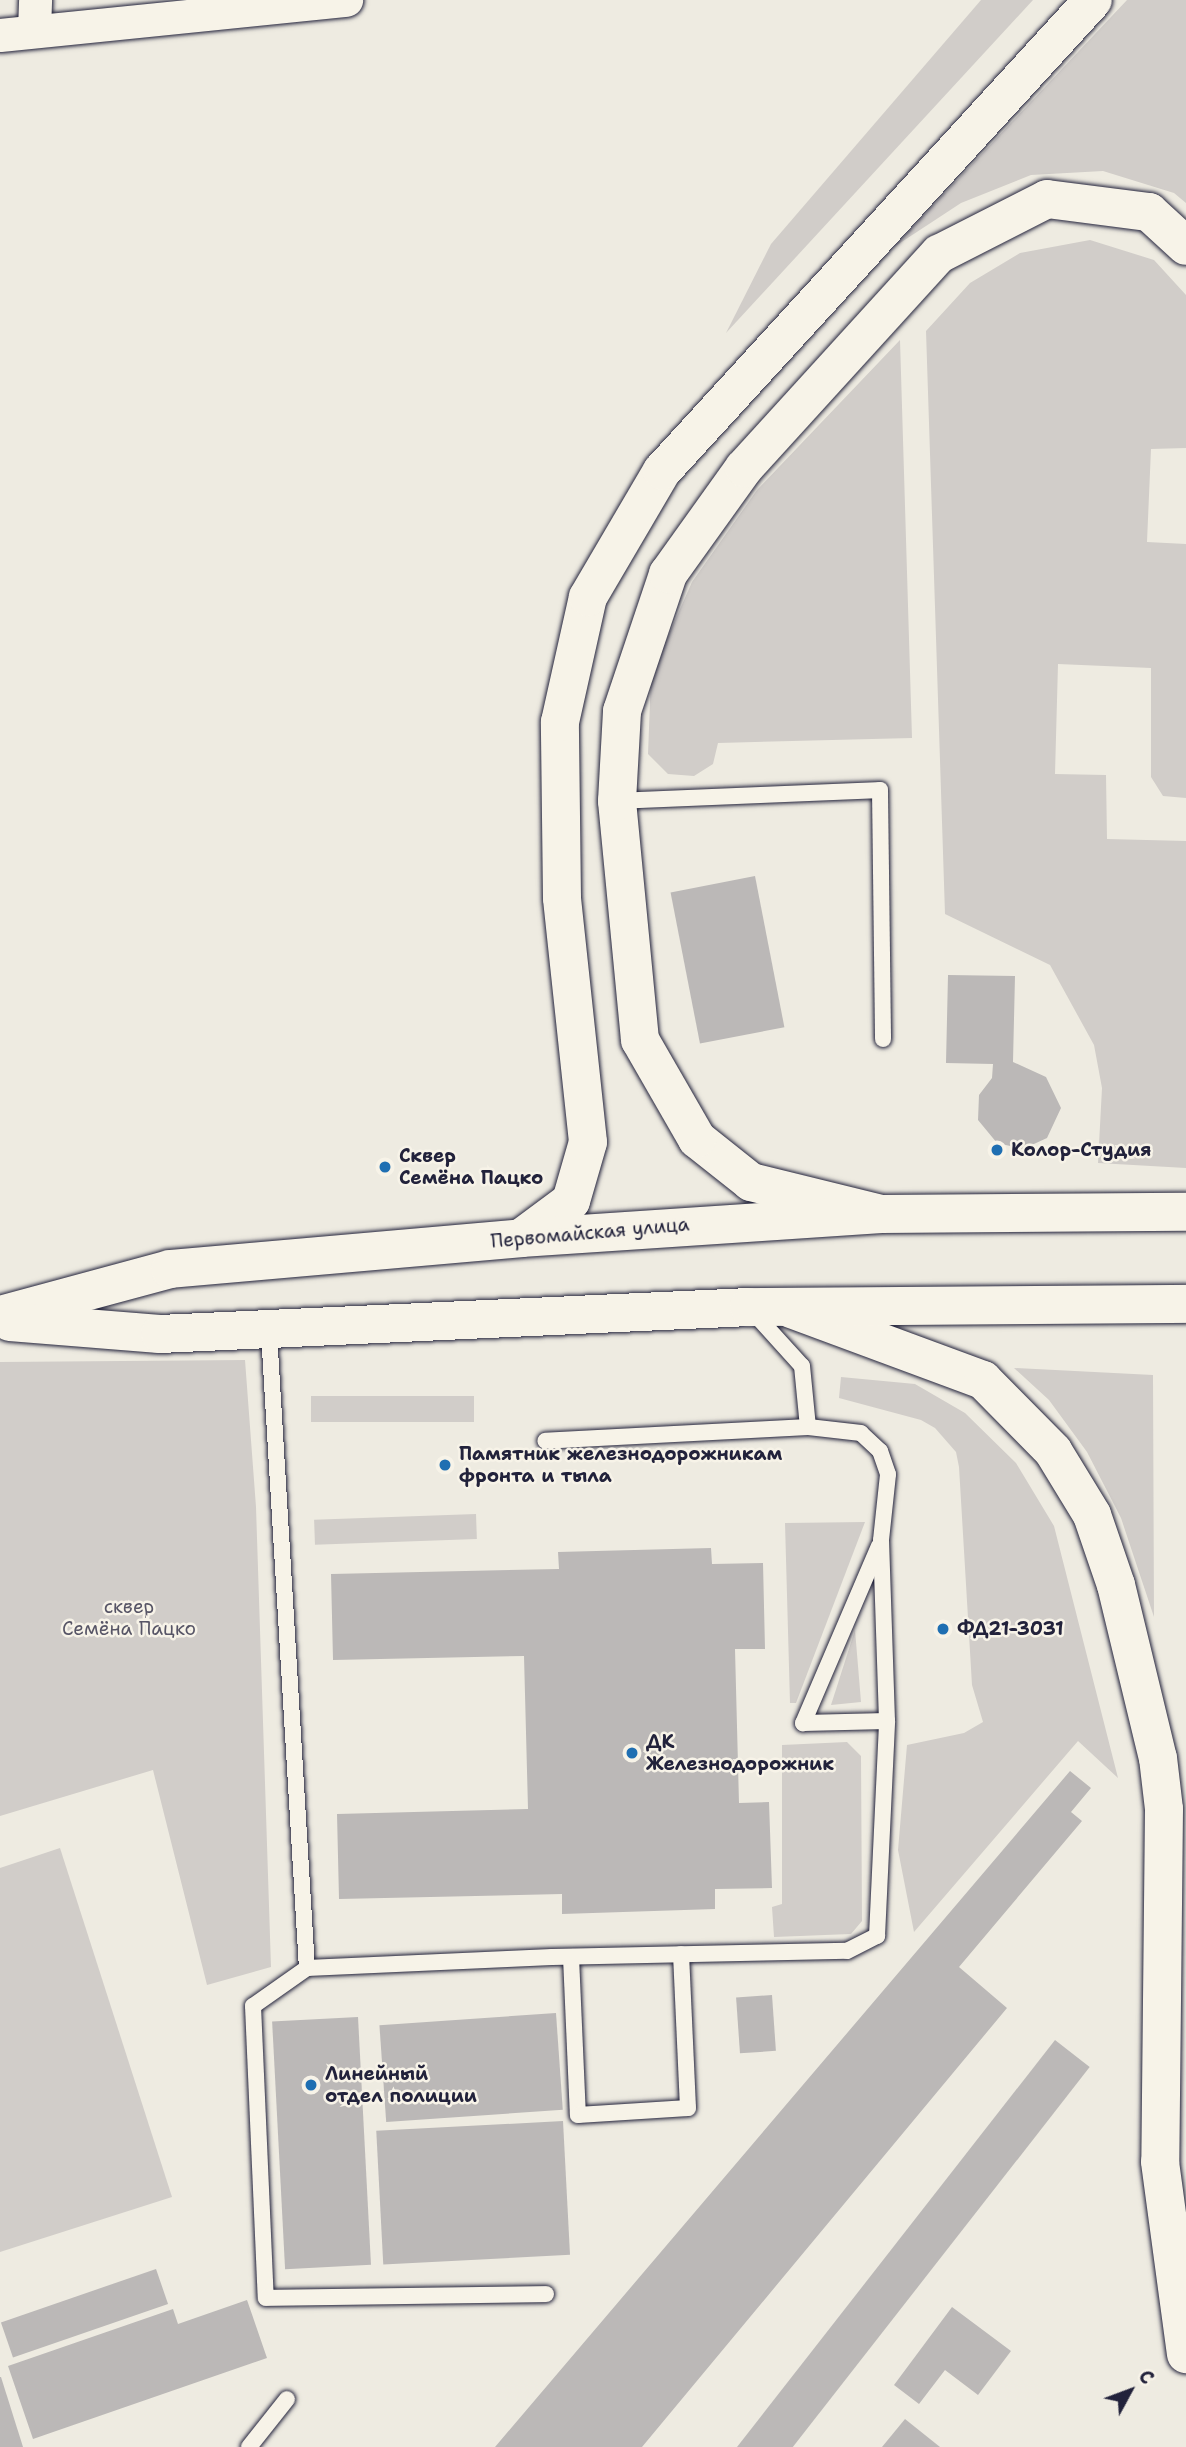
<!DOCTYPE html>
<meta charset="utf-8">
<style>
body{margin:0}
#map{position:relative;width:1186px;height:2447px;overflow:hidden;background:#eeebe1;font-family:"Shantell Sans",sans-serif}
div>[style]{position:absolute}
.green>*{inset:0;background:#d1cdc9;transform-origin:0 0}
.building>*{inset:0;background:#bbb8b7;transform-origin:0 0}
.roads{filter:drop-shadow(0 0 2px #22223b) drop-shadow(0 0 2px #22223b)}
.service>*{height:16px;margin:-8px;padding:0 8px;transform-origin:8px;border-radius:8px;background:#f7f3e8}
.minor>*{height:33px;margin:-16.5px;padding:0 16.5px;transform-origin:16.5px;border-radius:16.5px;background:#f7f3e8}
.tertiary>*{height:38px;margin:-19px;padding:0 19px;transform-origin:19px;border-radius:19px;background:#f7f3e8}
.dots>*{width:19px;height:19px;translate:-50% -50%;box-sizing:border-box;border:4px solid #f7f3e8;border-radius:50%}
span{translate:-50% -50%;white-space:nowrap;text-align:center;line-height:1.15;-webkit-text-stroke:5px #f7f3e8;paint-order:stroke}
.poi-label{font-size:19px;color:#22223b;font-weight:700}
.left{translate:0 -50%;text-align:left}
.street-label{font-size:19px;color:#22223b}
.park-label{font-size:19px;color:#575566}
.north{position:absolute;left:1095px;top:2356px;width:70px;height:70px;-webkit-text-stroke:5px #f7f3e8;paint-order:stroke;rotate:49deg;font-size:19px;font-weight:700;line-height:28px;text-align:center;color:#22223b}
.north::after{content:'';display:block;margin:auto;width:24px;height:32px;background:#22223b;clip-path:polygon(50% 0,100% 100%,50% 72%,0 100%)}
</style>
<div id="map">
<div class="green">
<i style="clip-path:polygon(981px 0,1033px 0,726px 333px,771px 244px)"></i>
<i style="clip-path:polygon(1127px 0,1186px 0,1186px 203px,1174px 193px,1103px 171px,1031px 175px,961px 203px,894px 247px)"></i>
<i style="clip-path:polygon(1090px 240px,1154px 260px,1186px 295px,1186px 448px,1151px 449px,1147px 542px,1186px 544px,1186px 798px,1163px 796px,1151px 777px,1151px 668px,1058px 664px,1055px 774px,1106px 775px,1107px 839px,1186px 841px,1186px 1168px,1098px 1163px,1102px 1088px,1094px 1045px,1050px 965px,945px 914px,926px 331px,970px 283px,1020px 253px)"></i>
<i style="clip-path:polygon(900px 340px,912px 738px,718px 743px,713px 764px,694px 776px,668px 774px,648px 754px,651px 675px,692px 582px,757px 490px)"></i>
<i style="clip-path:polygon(245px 1360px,256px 1507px,271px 1967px,207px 1985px,153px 1770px,0 1816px,0 1362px)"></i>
<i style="clip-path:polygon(1014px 1368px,1153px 1375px,1154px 1617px,1121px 1518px,1087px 1452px,1049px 1400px)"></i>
<i style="clip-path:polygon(841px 1377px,915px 1384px,965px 1413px,1016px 1463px,1054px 1526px,1118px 1778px,1078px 1741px,914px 1932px,898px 1850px,907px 1745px,964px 1733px,983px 1722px,972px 1685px,959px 1467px,956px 1452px,935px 1428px,921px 1420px,839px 1398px)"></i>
<i style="left:474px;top:1396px;width:26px;height:163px;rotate:90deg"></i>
<i style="left:476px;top:1514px;width:25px;height:162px;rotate:88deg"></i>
<i style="clip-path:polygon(865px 1522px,796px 1703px,790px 1703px,785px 1523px)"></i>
<i style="clip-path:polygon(855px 1630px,861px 1702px,831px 1705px)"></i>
<i style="clip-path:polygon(847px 1742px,861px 1756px,862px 1921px,851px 1934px,774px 1937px,772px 1907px,782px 1904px,782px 1745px)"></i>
<i style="clip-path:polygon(60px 1848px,172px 2197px,0 2252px,0 1868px)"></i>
</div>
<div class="building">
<i style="left:755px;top:876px;width:154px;height:86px;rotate:79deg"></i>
<i style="clip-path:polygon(948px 975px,1015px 976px,1013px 1062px,1046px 1077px,1061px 1108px,1047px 1138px,1023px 1149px,997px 1143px,978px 1120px,979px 1095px,992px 1078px,993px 1064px,946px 1063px)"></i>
<i style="clip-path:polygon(711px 1548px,712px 1564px,763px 1563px,765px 1649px,735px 1649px,739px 1803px,769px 1802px,772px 1888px,715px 1889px,715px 1909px,562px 1914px,562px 1894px,339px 1899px,337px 1814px,528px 1809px,524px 1656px,333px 1660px,331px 1574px,559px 1569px,558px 1552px)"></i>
<i style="clip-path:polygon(1070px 1771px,1091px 1788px,1071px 1812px,1082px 1821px,959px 1967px,1007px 2008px,642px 2447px,495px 2447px)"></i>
<i style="left:772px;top:1995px;width:56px;height:36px;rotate:86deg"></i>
<i style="left:556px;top:2013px;width:97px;height:177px;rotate:86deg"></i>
<i style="left:358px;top:2017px;width:248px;height:86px;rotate:87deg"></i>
<i style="left:1055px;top:2040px;width:44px;height:525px;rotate:38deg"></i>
<i style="left:563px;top:2121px;width:134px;height:187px;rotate:87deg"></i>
<i style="left:156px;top:2269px;width:37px;height:164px;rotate:71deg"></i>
<i style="clip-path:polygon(247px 2300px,267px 2358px,33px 2439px,8px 2366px,173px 2309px,178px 2324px)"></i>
<i style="clip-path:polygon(952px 2307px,1011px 2351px,978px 2395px,945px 2370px,919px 2404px,894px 2385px)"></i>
<i style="clip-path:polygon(0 2377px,1px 2377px,23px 2447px,0 2447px)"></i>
<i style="clip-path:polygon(905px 2419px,940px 2447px,882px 2447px)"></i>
</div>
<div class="roads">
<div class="service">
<i style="left:617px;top:801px;width:263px;rotate:-2.4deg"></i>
<i style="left:880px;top:790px;width:249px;rotate:89.3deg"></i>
<i style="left:753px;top:1312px;width:73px;rotate:47.8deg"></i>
<i style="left:802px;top:1366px;width:61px;rotate:84.4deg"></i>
<i style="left:269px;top:1333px;width:636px;rotate:86.58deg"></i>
<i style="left:307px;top:1968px;width:66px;rotate:144.9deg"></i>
<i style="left:253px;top:2006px;width:292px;rotate:87.5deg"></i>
<i style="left:266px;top:2298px;width:280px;rotate:-0.8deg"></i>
<i style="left:879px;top:1546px;width:193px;rotate:113.2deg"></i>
<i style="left:803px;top:1723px;width:84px;rotate:-1.4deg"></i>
<i style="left:571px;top:1957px;width:158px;rotate:87.5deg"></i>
<i style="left:578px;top:2115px;width:110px;rotate:-3.6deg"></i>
<i style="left:688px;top:2108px;width:154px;rotate:-92.6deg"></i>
<i style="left:307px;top:1968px;width:245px;rotate:-2.6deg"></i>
<i style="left:552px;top:1957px;width:295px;rotate:-1.2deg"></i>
<i style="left:847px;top:1951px;width:34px;rotate:-27deg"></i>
<i style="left:877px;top:1936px;width:215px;rotate:-87.3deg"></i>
<i style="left:887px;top:1721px;width:181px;rotate:-91.9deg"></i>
<i style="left:881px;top:1540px;width:66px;rotate:-83.9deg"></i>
<i style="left:888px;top:1474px;width:24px;rotate:-109deg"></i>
<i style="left:880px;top:1451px;width:26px;rotate:-137deg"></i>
<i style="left:861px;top:1433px;width:53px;rotate:-173.5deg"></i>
<i style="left:808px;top:1427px;width:263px;rotate:177deg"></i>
<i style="left:249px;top:2447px;width:61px;rotate:-51.6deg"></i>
</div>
<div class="minor">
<i style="left:34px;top:31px;width:31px;rotate:-88deg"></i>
<i style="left:0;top:35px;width:348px;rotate:-5.8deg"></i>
</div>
<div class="tertiary">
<i style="left:881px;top:1214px;width:134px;rotate:-166.2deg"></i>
<i style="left:751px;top:1182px;width:69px;rotate:-141.5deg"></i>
<i style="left:697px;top:1139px;width:114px;rotate:-119.9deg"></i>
<i style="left:640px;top:1040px;width:240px;rotate:-95.5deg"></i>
<i style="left:617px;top:801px;width:90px;rotate:-86.8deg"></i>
<i style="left:622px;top:711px;width:145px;rotate:-71.4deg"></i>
<i style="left:668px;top:574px;width:130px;rotate:-54.4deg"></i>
<i style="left:744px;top:468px;width:290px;rotate:-47.7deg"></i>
<i style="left:939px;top:254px;width:121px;rotate:-27deg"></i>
<i style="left:1047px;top:199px;width:103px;rotate:7.3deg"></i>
<i style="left:1149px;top:212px;width:50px;rotate:42.6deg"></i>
<i style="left:521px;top:1238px;width:62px;rotate:-36.5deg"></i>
<i style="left:571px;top:1201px;width:61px;rotate:-73.9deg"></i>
<i style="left:588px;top:1142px;width:245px;rotate:-96.1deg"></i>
<i style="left:562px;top:898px;width:176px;rotate:-90.7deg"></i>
<i style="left:560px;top:722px;width:128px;rotate:-77.4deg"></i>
<i style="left:588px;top:597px;width:146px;rotate:-59.6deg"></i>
<i style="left:662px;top:471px;width:638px;rotate:-47.54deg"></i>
<i style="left:791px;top:1309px;width:205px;rotate:20.3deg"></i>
<i style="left:983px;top:1380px;width:100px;rotate:45.4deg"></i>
<i style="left:1053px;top:1451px;width:75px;rotate:58.6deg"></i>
<i style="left:1092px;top:1515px;width:74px;rotate:71.1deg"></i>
<i style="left:1116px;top:1585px;width:178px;rotate:76.4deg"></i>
<i style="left:1158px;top:1758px;width:51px;rotate:83.3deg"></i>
<i style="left:1164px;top:1809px;width:353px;rotate:90.6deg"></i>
<i style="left:1160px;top:2162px;width:194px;rotate:82.3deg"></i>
<i style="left:0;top:1315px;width:176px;rotate:-15.1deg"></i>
<i style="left:170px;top:1269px;width:352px;rotate:-5deg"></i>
<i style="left:521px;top:1238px;width:361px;rotate:-3.8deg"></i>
<i style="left:881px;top:1214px;width:305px;rotate:-0.4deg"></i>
<i style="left:10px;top:1322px;width:150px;rotate:4.6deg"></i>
<i style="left:160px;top:1334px;width:590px;rotate:-2.62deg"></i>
<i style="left:749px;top:1307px;width:437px;rotate:-0.4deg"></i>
</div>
</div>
<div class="dots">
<i style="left:997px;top:1150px;background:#1f6fb2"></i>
<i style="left:385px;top:1167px;background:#1f6fb2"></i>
<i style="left:445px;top:1465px;background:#1f6fb2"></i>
<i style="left:943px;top:1629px;background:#1f6fb2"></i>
<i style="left:632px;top:1753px;background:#1f6fb2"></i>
<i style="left:311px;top:2085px;background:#1f6fb2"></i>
</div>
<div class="poi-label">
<span class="left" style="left:1011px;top:1150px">Колор-Студия</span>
<span class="left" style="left:399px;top:1167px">Сквер<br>Семёна Пацко</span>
<span class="left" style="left:459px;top:1465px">Памятник железнодорожникам<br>фронта и тыла</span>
<span class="left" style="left:957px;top:1629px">ФД21-3031</span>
<span class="left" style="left:646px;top:1753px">ДК<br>Железнодорожник</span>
<span class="left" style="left:325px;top:2085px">Линейный<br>отдел полиции</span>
</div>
<div class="street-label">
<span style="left:590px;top:1233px;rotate:-5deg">Первомайская улица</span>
</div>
<div class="park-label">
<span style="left:129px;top:1618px">сквер<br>Семёна Пацко</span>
</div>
<div class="north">С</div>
</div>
